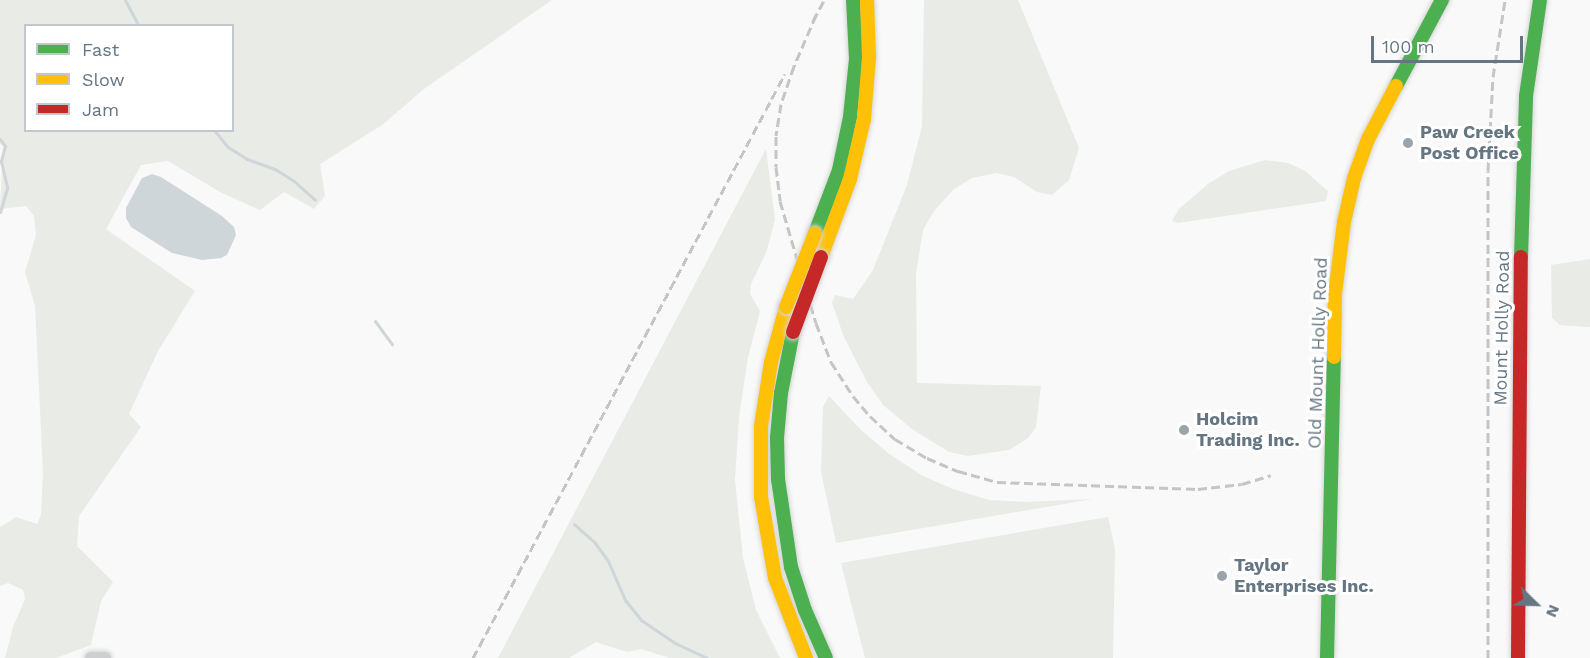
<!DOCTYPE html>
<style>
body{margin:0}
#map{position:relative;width:1590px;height:658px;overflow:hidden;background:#f9f9f9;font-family:"Work Sans",sans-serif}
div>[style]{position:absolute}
.green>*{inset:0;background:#e8ebe6}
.water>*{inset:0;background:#ced6d9}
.stream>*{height:3px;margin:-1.5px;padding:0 1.5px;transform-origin:1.5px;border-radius:1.5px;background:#ced6d9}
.roads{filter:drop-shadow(0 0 2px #d5d6d7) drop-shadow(0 0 2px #d5d6d7)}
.street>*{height:12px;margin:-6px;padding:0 6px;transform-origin:6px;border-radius:6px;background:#cecfd0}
.fast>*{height:14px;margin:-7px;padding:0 7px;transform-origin:7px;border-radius:7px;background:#4caf50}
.slow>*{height:14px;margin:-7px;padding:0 7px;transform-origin:7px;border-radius:7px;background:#ffc107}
.jam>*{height:14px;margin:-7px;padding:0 7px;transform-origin:7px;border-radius:7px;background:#c62828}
.rail>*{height:3px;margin-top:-1.5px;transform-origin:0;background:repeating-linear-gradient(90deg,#c3c5c6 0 9px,transparent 0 13.5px)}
.bridges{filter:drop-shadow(0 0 2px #d5d6d7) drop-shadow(0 0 2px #d5d6d7)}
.slow-bridge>*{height:14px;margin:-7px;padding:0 7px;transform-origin:7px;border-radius:7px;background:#ffc107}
.jam-bridge>*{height:14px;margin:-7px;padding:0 7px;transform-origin:7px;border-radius:7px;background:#c62828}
.dots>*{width:16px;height:16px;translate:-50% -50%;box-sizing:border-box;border:3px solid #fff;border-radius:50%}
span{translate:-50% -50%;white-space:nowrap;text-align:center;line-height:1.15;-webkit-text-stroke:6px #fff;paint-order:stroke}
.poi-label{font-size:18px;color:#657683;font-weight:700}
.left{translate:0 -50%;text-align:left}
.street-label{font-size:18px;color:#657683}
.legend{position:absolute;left:24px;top:24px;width:210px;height:108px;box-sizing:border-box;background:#fff;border:2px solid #c1c8cd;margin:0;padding:8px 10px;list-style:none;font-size:18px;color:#657683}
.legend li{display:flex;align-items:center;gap:12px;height:30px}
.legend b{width:30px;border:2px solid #c1c8cd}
.north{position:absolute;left:1506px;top:574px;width:60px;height:60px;-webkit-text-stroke:4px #fff;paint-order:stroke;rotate:113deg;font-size:16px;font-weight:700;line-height:24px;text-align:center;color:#657683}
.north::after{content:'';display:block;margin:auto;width:21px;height:27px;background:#657683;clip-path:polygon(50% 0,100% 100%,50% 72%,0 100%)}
.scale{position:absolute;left:1371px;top:36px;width:152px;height:27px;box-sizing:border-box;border:3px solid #657683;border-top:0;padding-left:8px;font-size:18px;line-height:21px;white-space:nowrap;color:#657683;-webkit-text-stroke:4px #fff;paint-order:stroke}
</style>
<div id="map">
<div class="green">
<i style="clip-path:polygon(evenodd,0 0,552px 0,424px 89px,382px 125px,320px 164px,325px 196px,314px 209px,284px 192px,260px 210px,220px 192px,168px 161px,141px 165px,106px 229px,195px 291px,158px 351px,129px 414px,141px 427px,79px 516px,77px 546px,113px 582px,101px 601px,91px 645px,56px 658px,5px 658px,13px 627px,25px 599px,23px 590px,8px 583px,0 586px,0 527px,16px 517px,37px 524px,41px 515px,43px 473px,35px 306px,25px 272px,36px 235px,34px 216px,26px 206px,0 209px,3px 146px,0 144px,0 0,26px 26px,232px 26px,232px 130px,26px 130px,26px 26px)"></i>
<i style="clip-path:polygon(924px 0,1018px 0,1079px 148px,1069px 180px,1052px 195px,1037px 192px,1014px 177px,996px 173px,972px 178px,954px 189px,934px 211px,923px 230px,916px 273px,917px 383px,1041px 386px,1036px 427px,1028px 438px,1009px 450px,968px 456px,949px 452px,912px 429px,883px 405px,867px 382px,844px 337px,832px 303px,835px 295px,853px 299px,873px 270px,907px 185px,922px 126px)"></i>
<i style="clip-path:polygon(766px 149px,775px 220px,766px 253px,751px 284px,750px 294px,760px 311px,748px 357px,739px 417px,735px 480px,743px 558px,756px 610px,780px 658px,670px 658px,641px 649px,627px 652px,596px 642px,569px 658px,498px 658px)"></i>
<i style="clip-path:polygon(1265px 160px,1288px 163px,1305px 171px,1328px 191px,1326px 201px,1178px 223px,1172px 221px,1179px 209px,1208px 184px,1229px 171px)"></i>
<i style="clip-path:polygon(1590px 259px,1590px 327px,1560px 325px,1552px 318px,1551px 265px)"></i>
<i style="clip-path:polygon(829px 396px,860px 429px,888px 453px,923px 476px,953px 489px,989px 500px,1025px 502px,1093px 499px,836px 543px,821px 471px,823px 407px)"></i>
<i style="clip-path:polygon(1108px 517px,1115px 549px,1113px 658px,865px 658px,841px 563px)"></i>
</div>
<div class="water">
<i style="clip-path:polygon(152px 174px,161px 177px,222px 216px,234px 227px,236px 235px,227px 255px,221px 258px,202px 260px,172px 253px,131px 227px,126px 218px,126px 208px,142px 178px)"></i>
</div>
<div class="stream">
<i style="left:125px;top:0;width:30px;rotate:62deg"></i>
<i style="left:214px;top:130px;width:22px;rotate:51deg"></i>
<i style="left:228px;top:147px;width:22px;rotate:32deg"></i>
<i style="left:247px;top:159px;width:30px;rotate:20deg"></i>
<i style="left:275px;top:169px;width:22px;rotate:32deg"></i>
<i style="left:294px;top:181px;width:28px;rotate:42deg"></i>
<i style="left:0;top:139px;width:9px;rotate:54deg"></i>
<i style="left:5px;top:146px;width:16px;rotate:105deg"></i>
<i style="left:1px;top:161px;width:28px;rotate:77deg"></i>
<i style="left:7px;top:188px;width:25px;rotate:106deg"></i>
<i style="left:375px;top:321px;width:29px;rotate:54deg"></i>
<i style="left:574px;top:524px;width:28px;rotate:42deg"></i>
<i style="left:595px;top:543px;width:22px;rotate:54deg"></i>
<i style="left:608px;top:561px;width:43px;rotate:66.4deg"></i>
<i style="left:625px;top:600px;width:26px;rotate:51deg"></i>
<i style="left:641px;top:620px;width:41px;rotate:34.1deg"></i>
<i style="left:675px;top:643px;width:35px;rotate:25deg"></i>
</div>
<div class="roads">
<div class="street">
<i style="left:91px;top:658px;width:14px"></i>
</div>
<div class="fast">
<i style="left:1396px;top:86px;width:98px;rotate:-61.9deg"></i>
<i style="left:815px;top:233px;width:67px;rotate:-69.1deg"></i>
<i style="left:839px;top:170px;width:54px;rotate:-78.3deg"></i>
<i style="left:850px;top:117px;width:58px;rotate:-84.1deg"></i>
<i style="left:856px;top:59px;width:59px;rotate:-92.9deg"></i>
<i style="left:1521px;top:257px;width:161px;rotate:-88.2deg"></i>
<i style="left:1526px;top:96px;width:97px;rotate:-81.7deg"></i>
<i style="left:793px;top:332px;width:62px;rotate:101.1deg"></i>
<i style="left:781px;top:393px;width:45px;rotate:95.1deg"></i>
<i style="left:777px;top:438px;width:41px;rotate:88.6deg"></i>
<i style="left:778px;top:479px;width:89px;rotate:81.6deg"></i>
<i style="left:791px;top:567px;width:45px;rotate:72deg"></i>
<i style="left:805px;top:610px;width:52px;rotate:66.4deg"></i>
<i style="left:1327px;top:658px;width:301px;rotate:-88.7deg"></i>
</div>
<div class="slow">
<i style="left:821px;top:257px;width:83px;rotate:-69.6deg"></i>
<i style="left:850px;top:179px;width:62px;rotate:-76.9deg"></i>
<i style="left:864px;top:119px;width:62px;rotate:-85.4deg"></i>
<i style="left:869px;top:57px;width:57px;rotate:-92deg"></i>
<i style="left:786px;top:307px;width:57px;rotate:105.3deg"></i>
<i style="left:771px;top:362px;width:65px;rotate:98.9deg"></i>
<i style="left:761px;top:426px;width:71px;rotate:90deg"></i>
<i style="left:761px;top:497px;width:82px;rotate:80.2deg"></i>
<i style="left:775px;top:578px;width:86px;rotate:68.8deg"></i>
<i style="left:1334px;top:357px;width:63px;rotate:-89.1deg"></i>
<i style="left:1335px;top:294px;width:73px;rotate:-82.9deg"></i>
<i style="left:1344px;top:222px;width:45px;rotate:-77.2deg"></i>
<i style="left:1354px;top:178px;width:41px;rotate:-70.3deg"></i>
<i style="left:1368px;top:139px;width:60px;rotate:-62.2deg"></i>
</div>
<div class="jam">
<i style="left:1518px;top:658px;width:401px;rotate:-89.6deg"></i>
</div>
</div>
<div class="rail">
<i style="left:816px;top:15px;width:56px;rotate:113.3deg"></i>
<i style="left:794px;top:66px;width:40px;rotate:108.9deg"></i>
<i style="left:781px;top:104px;width:32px;rotate:99deg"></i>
<i style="left:776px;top:136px;width:31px;rotate:90deg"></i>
<i style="left:776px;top:167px;width:34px;rotate:83deg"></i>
<i style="left:780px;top:201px;width:127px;rotate:73.6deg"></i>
<i style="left:816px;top:323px;width:42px;rotate:69deg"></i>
<i style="left:831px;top:362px;width:40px;rotate:57.1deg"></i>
<i style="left:853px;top:396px;width:26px;rotate:50deg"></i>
<i style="left:870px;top:416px;width:34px;rotate:43deg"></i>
<i style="left:895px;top:439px;width:37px;rotate:31deg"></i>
<i style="left:927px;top:458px;width:34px;rotate:23deg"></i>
<i style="left:958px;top:471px;width:41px;rotate:15.8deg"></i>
<i style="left:997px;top:482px;width:201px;rotate:2deg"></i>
<i style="left:1198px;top:489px;width:44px;rotate:-6.5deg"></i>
<i style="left:1242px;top:484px;width:30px;rotate:-17deg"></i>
<i style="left:813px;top:21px;width:24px;rotate:-62deg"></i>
<i style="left:473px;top:658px;width:662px;rotate:-61.89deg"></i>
<i style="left:1488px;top:658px;width:487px;rotate:-90deg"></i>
<i style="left:1488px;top:171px;width:94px;rotate:-87deg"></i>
<i style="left:1493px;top:77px;width:78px;rotate:-81.1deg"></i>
</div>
<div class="bridges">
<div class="slow-bridge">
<i style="left:786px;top:307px;width:79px;rotate:-68.6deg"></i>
</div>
<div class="jam-bridge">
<i style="left:793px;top:332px;width:80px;rotate:-69.5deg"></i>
</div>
</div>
<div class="dots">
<i style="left:1408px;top:143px;background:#99a4ac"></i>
<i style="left:1184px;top:430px;background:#99a4ac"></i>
<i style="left:1222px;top:576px;background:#99a4ac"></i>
</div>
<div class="poi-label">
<span class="left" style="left:1420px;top:143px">Paw Creek<br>Post Office</span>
<span class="left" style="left:1196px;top:430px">Holcim<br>Trading Inc.</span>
<span class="left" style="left:1234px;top:576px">Taylor<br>Enterprises Inc.</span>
</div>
<div class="street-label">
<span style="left:1502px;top:328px;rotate:-89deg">Mount Holly Road</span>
<span style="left:1318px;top:353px;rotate:-88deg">Old Mount Holly Road</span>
</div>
<ul class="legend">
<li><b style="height:8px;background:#4caf50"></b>Fast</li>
<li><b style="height:8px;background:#ffc107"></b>Slow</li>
<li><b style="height:8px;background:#c62828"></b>Jam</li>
</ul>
<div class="north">N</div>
<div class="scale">100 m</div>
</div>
